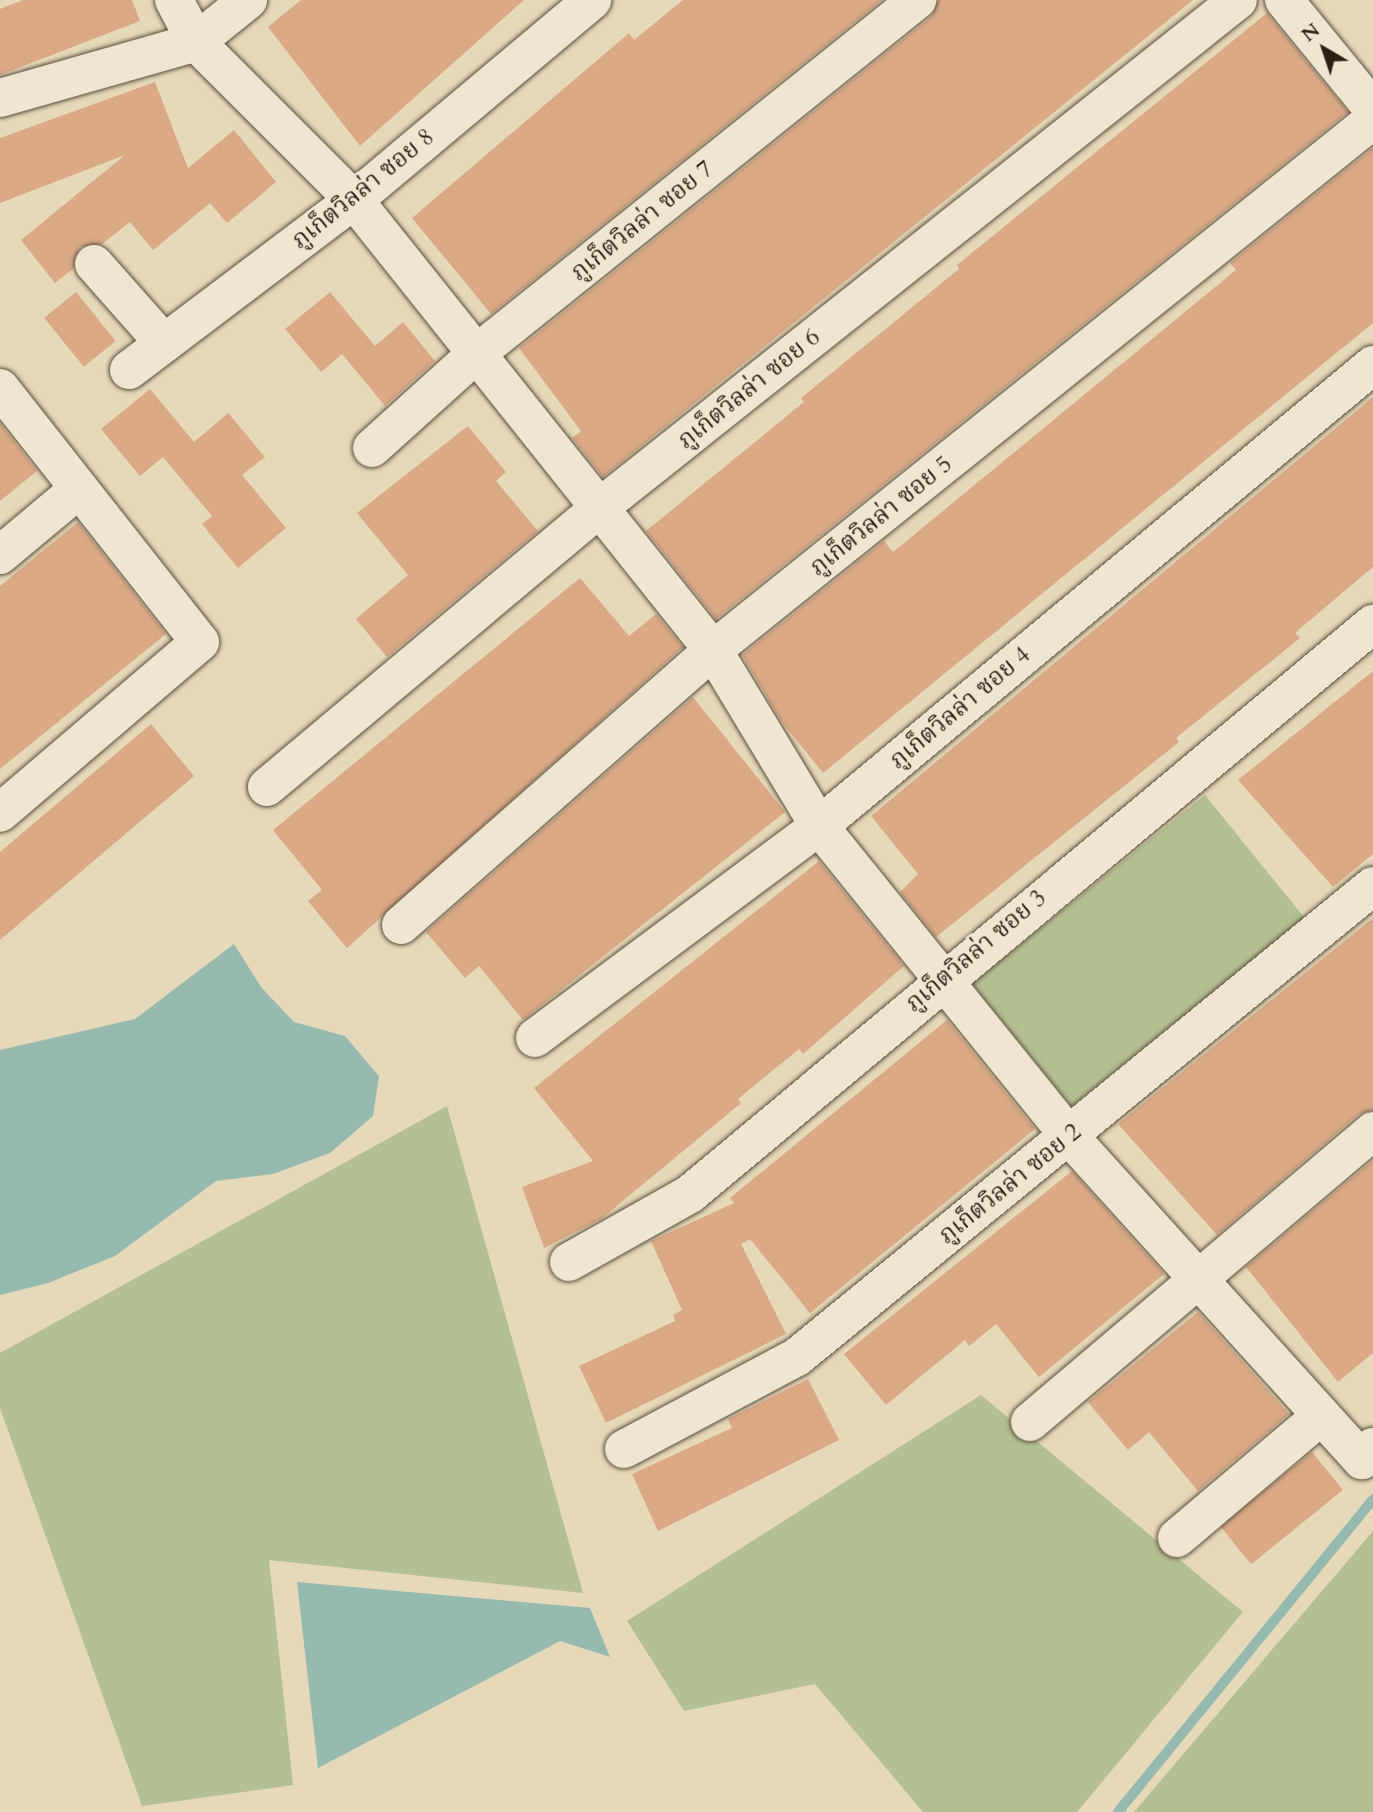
<!DOCTYPE html>
<meta charset="utf-8">
<style>
body{margin:0}
#map{position:relative;width:1373px;height:1812px;overflow:hidden;background:#e6d9b9;font-family:Cardo,"Noto Serif Thai",serif}
div>[style]{position:absolute}
.green>*{inset:0;background:#b3c091;transform-origin:0 0}
.water>*{inset:0;background:#96baaf}
.stream>*{height:10px;margin:-5px;padding:0 5px;transform-origin:5px;border-radius:5px;background:#96baaf}
.building>*{inset:0;background:#dba986;transform-origin:0 0}
.roads{filter:drop-shadow(0 0 2px #5c4e3e) drop-shadow(0 0 2px #5c4e3e)}
.minor>*{height:38px;margin:-19px;padding:0 19px;transform-origin:19px;border-radius:19px;background:#efe6d2}
span{translate:-50% -50%;white-space:nowrap;text-align:center;line-height:1.15;-webkit-text-stroke:5px #efe6d2;paint-order:stroke}
.street-label{font-size:24px;color:#2e1f15}
.north{position:absolute;left:1289px;top:14px;width:70px;height:70px;-webkit-text-stroke:5px #efe6d2;paint-order:stroke;rotate:321deg;font-size:19px;font-weight:700;line-height:28px;text-align:center;color:#2e1f15}
.north::after{content:'';display:block;margin:auto;width:24px;height:32px;background:#2e1f15;clip-path:polygon(50% 0,100% 100%,50% 72%,0 100%)}
</style>
<div id="map">
<div class="green">
<i style="left:1205px;top:795px;width:158px;height:300px;rotate:51deg"></i>
<i style="clip-path:polygon(447px 1106px,583px 1593px,269px 1560px,293px 1785px,142px 1806px,0 1408px,0 1353px)"></i>
<i style="clip-path:polygon(981px 1395px,1243px 1612px,1077px 1812px,923px 1812px,815px 1684px,684px 1711px,627px 1621px)"></i>
<i style="clip-path:polygon(1373px 1531px,1373px 1812px,1134px 1812px)"></i>
</div>
<div class="water">
<i style="clip-path:polygon(234px 944px,261px 987px,294px 1022px,345px 1036px,379px 1076px,373px 1116px,330px 1153px,273px 1174px,216px 1181px,115px 1256px,48px 1283px,0 1295px,0 1050px,135px 1019px)"></i>
<i style="clip-path:polygon(297px 1582px,590px 1608px,610px 1657px,560px 1641px,318px 1768px)"></i>
</div>
<div class="stream">
<i style="left:1118px;top:1812px;width:404px;rotate:-50.8deg"></i>
</div>
<div class="building">
<i style="clip-path:polygon(23px 0,132px 0,140px 21px,0 75px,0 9px)"></i>
<i style="clip-path:polygon(301px 0,524px 0,360px 146px,268px 27px)"></i>
<i style="clip-path:polygon(683px 0,882px 0,491px 314px,412px 218px,629px 33px,634px 40px)"></i>
<i style="clip-path:polygon(938px 0,1193px 0,603px 477px,572px 438px,581px 431px,519px 348px,931px 17px)"></i>
<i style="clip-path:polygon(1267px 13px,1348px 112px,716px 619px,646px 531px,804px 402px,801px 398px,959px 269px,957px 265px)"></i>
<i style="clip-path:polygon(155px 82px,188px 168px,234px 130px,276px 182px,227px 223px,210px 203px,153px 250px,130px 222px,102px 244px,80px 247px,73px 269px,55px 283px,21px 240px,125px 155px,0 203px,0 138px)"></i>
<i style="clip-path:polygon(1373px 148px,1373px 323px,823px 773px,781px 721px,742px 655px,884px 541px,893px 552px,1236px 270px,1230px 263px)"></i>
<i style="left:76px;top:292px;width:63px;height:41px;rotate:51deg"></i>
<i style="clip-path:polygon(330px 292px,375px 346px,403px 322px,435px 361px,385px 406px,342px 354px,321px 372px,285px 329px)"></i>
<i style="clip-path:polygon(150px 389px,194px 442px,228px 413px,265px 457px,242px 475px,286px 528px,238px 568px,202px 524px,212px 516px,163px 457px,140px 476px,101px 429px)"></i>
<i style="clip-path:polygon(1373px 397px,1373px 567px,1295px 633px,1300px 638px,1176px 738px,1179px 742px,936px 937px,900px 892px,918px 874px,871px 816px)"></i>
<i style="clip-path:polygon(0 423px,37px 471px,0 501px)"></i>
<i style="clip-path:polygon(468px 426px,506px 472px,496px 481px,538px 531px,387px 657px,356px 619px,408px 575px,357px 513px)"></i>
<i style="clip-path:polygon(78px 522px,166px 634px,0 769px,0 586px)"></i>
<i style="clip-path:polygon(580px 578px,629px 636px,656px 614px,683px 647px,347px 948px,308px 901px,322px 890px,273px 830px)"></i>
<i style="clip-path:polygon(1373px 671px,1373px 854px,1333px 887px,1238px 780px)"></i>
<i style="clip-path:polygon(693px 697px,785px 812px,523px 1020px,479px 966px,465px 978px,426px 932px)"></i>
<i style="clip-path:polygon(151px 724px,194px 776px,0 940px,0 852px)"></i>
<i style="clip-path:polygon(819px 861px,904px 966px,803px 1054px,799px 1049px,738px 1099px,741px 1103px,601px 1219px,544px 1248px,522px 1187px,593px 1161px,534px 1088px)"></i>
<i style="clip-path:polygon(1373px 918px,1373px 1110px,1359px 1114px,1217px 1235px,1118px 1124px)"></i>
<i style="clip-path:polygon(947px 1020px,1035px 1129px,810px 1313px,750px 1239px,741px 1244px,786px 1334px,606px 1423px,579px 1366px,675px 1321px,673px 1315px,682px 1310px,651px 1241px,734px 1203px,730px 1198px)"></i>
<i style="clip-path:polygon(1373px 1160px,1373px 1353px,1338px 1382px,1246px 1267px)"></i>
<i style="clip-path:polygon(1072px 1171px,1164px 1274px,1039px 1377px,996px 1324px,969px 1346px,965px 1340px,886px 1405px,844px 1354px)"></i>
<i style="clip-path:polygon(1198px 1312px,1289px 1414px,1198px 1491px,1149px 1432px,1128px 1450px,1088px 1402px)"></i>
<i style="clip-path:polygon(808px 1379px,839px 1440px,658px 1531px,632px 1474px,732px 1428px,728px 1419px)"></i>
<i style="left:1312px;top:1452px;width:49px;height:118px;rotate:51deg"></i>
</div>
<div class="roads">
<div class="minor">
<i style="left:174px;top:0;width:47px;rotate:62.4deg"></i>
<i style="left:196px;top:42px;width:223px;rotate:45deg"></i>
<i style="left:354px;top:200px;width:576px;rotate:51.42deg"></i>
<i style="left:713px;top:650px;width:205px;rotate:58.9deg"></i>
<i style="left:819px;top:826px;width:398px;rotate:51.1deg"></i>
<i style="left:1069px;top:1136px;width:437px;rotate:47.9deg"></i>
<i style="left:1362px;top:1460px;width:17px;rotate:-50deg"></i>
<i style="left:1284px;top:0;width:141px;rotate:50.8deg"></i>
<i style="left:0;top:98px;width:204px;rotate:-15.9deg"></i>
<i style="left:196px;top:42px;width:67px;rotate:-38.9deg"></i>
<i style="left:94px;top:264px;width:106px;rotate:48.5deg"></i>
<i style="left:129px;top:370px;width:282px;rotate:-37.1deg"></i>
<i style="left:354px;top:200px;width:311px;rotate:-40deg"></i>
<i style="left:0;top:388px;width:323px;rotate:51.8deg"></i>
<i style="left:200px;top:642px;width:263px;rotate:139.5deg"></i>
<i style="left:372px;top:448px;width:140px;rotate:-42.1deg"></i>
<i style="left:476px;top:354px;width:566px;rotate:-38.75deg"></i>
<i style="left:0;top:555px;width:103px;rotate:-39.9deg"></i>
<i style="left:267px;top:787px;width:434px;rotate:-40deg"></i>
<i style="left:599px;top:508px;width:816px;rotate:-38.48deg"></i>
<i style="left:401px;top:925px;width:416px;rotate:-41.4deg"></i>
<i style="left:713px;top:650px;width:846px;rotate:-38.77deg"></i>
<i style="left:535px;top:1038px;width:354px;rotate:-36.7deg"></i>
<i style="left:819px;top:826px;width:721px;rotate:-39.76deg"></i>
<i style="left:569px;top:1262px;width:139px;rotate:-29.3deg"></i>
<i style="left:690px;top:1194px;width:890px;rotate:-39.85deg"></i>
<i style="left:1030px;top:1422px;width:450px;rotate:-40.3deg"></i>
<i style="left:624px;top:1449px;width:196px;rotate:-28deg"></i>
<i style="left:797px;top:1357px;width:744px;rotate:-39.27deg"></i>
<i style="left:1177px;top:1538px;width:189px;rotate:-40.3deg"></i>
</div>
</div>
<div class="street-label">
<span style="left:363px;top:189px;rotate:-39deg">ภูเก็ตวิลล่า ซอย 8</span>
<span style="left:642px;top:221px;rotate:-39deg">ภูเก็ตวิลล่า ซอย 7</span>
<span style="left:749px;top:389px;rotate:-39deg">ภูเก็ตวิลล่า ซอย 6</span>
<span style="left:881px;top:516px;rotate:-39deg">ภูเก็ตวิลล่า ซอย 5</span>
<span style="left:960px;top:708px;rotate:-40deg">ภูเก็ตวิลล่า ซอย 4</span>
<span style="left:976px;top:951px;rotate:-40deg">ภูเก็ตวิลล่า ซอย 3</span>
<span style="left:1010px;top:1184px;rotate:-39deg">ภูเก็ตวิลล่า ซอย 2</span>
</div>
<div class="north">N</div>
</div>
